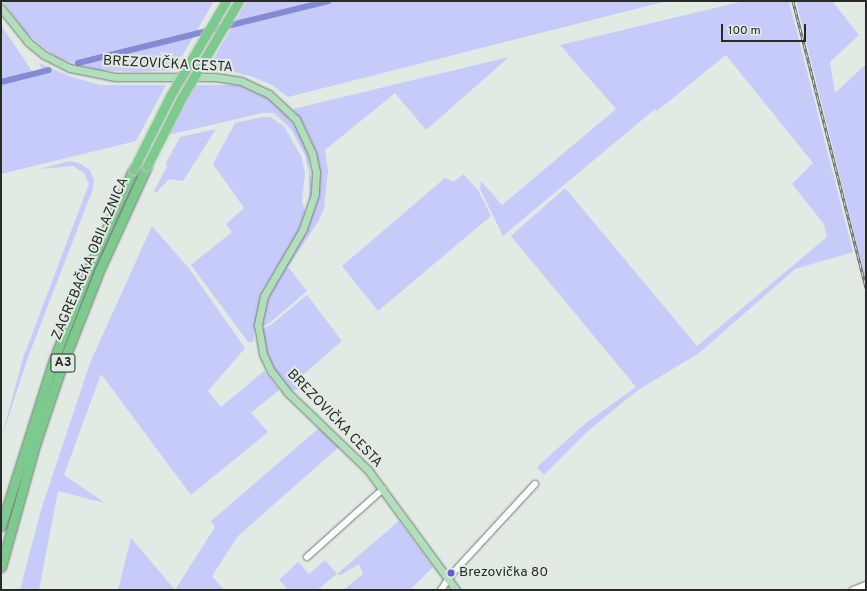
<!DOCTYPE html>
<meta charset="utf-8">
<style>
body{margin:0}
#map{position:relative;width:867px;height:591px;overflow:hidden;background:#e2eae4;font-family:Overpass,sans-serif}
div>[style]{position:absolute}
.green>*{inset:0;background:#c7cbfa}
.canal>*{height:6px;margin:-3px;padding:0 3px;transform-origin:3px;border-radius:3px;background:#868ad4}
.roads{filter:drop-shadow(0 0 1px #727873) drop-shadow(0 0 1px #727873)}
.minor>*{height:6px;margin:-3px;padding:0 3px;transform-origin:3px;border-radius:3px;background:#fff}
.major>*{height:7px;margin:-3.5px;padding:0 3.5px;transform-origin:3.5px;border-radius:3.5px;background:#b1dfbb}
.highway>*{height:9px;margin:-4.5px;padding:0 4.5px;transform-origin:4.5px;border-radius:4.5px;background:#7dca8e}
.rail>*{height:3px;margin-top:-1.5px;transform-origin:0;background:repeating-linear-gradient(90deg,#e2eae4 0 4.5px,#6a6e6a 0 9px);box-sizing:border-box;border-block:1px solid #6a6e6a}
.bridges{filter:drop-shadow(0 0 1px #c7c8c7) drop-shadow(0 0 1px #c7c8c7)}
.highway-bridge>*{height:9px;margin:-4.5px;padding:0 4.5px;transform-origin:4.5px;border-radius:4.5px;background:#7dca8e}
.dots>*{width:11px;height:11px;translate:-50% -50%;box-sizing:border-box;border:2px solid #e2eae4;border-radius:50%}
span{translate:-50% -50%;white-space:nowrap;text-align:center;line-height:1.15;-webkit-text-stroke:4px #e2eae4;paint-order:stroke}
.shield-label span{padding:1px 3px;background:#e2eae4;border:1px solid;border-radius:3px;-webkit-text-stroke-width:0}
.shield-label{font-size:13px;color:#272a27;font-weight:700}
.street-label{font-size:14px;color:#272a27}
.poi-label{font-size:14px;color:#272a27}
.left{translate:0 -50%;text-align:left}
.frame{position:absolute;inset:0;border:2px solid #272a27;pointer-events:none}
.scale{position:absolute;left:721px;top:24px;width:85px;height:18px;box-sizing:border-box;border:2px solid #272a27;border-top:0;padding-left:5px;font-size:12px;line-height:14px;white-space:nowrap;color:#272a27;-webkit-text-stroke:3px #e2eae4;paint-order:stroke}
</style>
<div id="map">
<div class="green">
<i style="clip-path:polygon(3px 1px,214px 1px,174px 70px,137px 72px,96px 70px,56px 57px,26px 33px)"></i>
<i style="clip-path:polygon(247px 1px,667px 1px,288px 97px,272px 85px,253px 77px,230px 71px,207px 70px)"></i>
<i style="clip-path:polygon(744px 1px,789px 1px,853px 252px,795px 269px,699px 353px,638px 390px,589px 430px,544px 475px,537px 467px,586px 423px,636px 387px,511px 236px,565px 188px,697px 346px,827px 237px,824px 224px,792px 184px,813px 163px,726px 55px,657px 111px,655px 109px,503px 236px,480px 189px,481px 181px,502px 205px,616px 109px,560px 45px)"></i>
<i style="clip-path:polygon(796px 1px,832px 1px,859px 35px,830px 62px,835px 93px,866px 64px,866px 280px)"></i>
<i style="clip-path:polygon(1px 25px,34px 74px,43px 72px,39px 63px,69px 76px,100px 85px,166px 85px,136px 141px,1px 174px)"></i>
<i style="clip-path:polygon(509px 57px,426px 130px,395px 93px,325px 150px,328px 171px,324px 209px,318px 222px,288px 267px,307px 291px,271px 322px,262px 327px,271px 288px,304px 235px,319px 194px,319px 170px,315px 150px,305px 126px,293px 109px)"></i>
<i style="clip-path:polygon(195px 85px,240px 85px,268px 98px,283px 110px,299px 132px,308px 153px,312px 188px,309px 203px,309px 173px,305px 155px,291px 129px,274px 113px,262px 113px,168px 135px)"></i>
<i style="clip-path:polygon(262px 117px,270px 117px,284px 126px,301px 156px,305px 173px,302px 201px,305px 211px,300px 228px,260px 296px,253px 342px,248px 342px,191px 265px,232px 232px,226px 224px,244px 208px,213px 164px,235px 123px)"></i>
<i style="clip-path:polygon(216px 129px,183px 181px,169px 179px,156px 193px,154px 191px,167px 167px,166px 163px,180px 137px)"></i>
<i style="clip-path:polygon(69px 161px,79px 163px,90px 170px,94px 180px,93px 189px,27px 360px,1px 440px,23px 358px,89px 184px,84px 173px,73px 166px,40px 169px)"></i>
<i style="clip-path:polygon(463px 174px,478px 190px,491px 216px,378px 311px,342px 266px,445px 178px,454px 182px)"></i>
<i style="clip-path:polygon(152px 226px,188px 267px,245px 348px,208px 391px,221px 407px,264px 371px,279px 390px,251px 413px,268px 432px,191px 495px,101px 374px,64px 475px,105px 503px,58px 491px,39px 590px,20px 590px,41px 510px,90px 363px)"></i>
<i style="clip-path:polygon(307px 295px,342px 341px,297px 380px,304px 388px,293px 390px,288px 388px,275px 372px,266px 353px,262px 329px,272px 324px)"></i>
<i style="clip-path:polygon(319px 428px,340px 446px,238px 536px,212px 576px,224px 590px,175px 590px,215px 527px,211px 521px)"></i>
<i style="clip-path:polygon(399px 521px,433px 567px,410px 590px,343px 590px,363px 574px,359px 564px,341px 575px,337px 574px,317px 590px,288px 590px,279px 580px,298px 562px,309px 574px,325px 560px,337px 574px)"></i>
<i style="clip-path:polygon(131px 538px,175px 590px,118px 590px)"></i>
</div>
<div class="canal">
<i style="left:78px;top:63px;width:258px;rotate:-13.9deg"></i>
<i style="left:1px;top:82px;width:49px;rotate:-14deg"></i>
</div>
<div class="roads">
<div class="minor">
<i style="left:307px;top:557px;width:102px;rotate:-41.8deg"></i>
<i style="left:441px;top:590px;width:18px;rotate:-56deg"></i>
<i style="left:451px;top:575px;width:124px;rotate:-47.3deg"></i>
<i style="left:853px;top:590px;width:14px;rotate:-21deg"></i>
</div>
<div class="major">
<i style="left:1px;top:8px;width:43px;rotate:51.5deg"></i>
<i style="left:28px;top:42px;width:21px;rotate:39deg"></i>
<i style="left:44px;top:55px;width:29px;rotate:27deg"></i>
<i style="left:70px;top:68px;width:46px;rotate:11.3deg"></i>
<i style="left:115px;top:77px;width:100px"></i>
<i style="left:215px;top:77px;width:26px;rotate:9deg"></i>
<i style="left:241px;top:81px;width:31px;rotate:25deg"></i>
<i style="left:269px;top:94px;width:37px;rotate:43deg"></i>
<i style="left:296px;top:119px;width:38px;rotate:65deg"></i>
<i style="left:312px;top:153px;width:19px;rotate:78deg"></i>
<i style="left:316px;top:172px;width:22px;rotate:93deg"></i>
<i style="left:315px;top:194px;width:37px;rotate:109deg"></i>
<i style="left:303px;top:229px;width:78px;rotate:120.2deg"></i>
<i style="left:264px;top:296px;width:30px;rotate:102deg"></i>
<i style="left:258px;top:325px;width:29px;rotate:80deg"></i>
<i style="left:263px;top:354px;width:19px;rotate:65deg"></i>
<i style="left:271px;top:371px;width:28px;rotate:52deg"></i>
<i style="left:288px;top:393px;width:111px;rotate:43.9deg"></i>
<i style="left:368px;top:470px;width:149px;rotate:53.7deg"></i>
</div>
<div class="highway">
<i style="left:1px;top:526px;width:172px;rotate:-72.4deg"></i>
<i style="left:53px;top:362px;width:101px;rotate:-69deg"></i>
<i style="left:89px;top:268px;width:107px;rotate:-65.8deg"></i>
<i style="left:1px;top:567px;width:130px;rotate:-74.4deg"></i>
<i style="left:36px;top:442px;width:81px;rotate:-71.3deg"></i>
<i style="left:62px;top:365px;width:101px;rotate:-68.5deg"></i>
<i style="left:99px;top:271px;width:115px;rotate:-65.4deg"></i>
</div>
</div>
<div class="rail">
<i style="left:793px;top:1px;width:296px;rotate:75.7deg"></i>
</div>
<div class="bridges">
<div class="highway-bridge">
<i style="left:147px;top:166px;width:75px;rotate:-63.1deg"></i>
<i style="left:181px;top:99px;width:114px;rotate:-59.4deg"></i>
<i style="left:133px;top:170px;width:83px;rotate:-63.4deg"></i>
<i style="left:170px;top:96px;width:110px;rotate:-59.5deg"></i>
</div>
</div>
<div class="dots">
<i style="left:451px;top:573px;background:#635ed7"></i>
</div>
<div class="shield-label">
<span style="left:63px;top:363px">A3</span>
</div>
<div class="street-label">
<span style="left:168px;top:65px;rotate:3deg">BREZOVIČKA CESTA</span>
<span style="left:91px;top:259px;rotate:-67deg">ZAGREBAČKA OBILAZNICA</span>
<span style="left:334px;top:419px;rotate:46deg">BREZOVIČKA CESTA</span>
</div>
<div class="poi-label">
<span class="left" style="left:459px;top:573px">Brezovička 80</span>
</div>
<div class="frame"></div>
<div class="scale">100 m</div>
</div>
